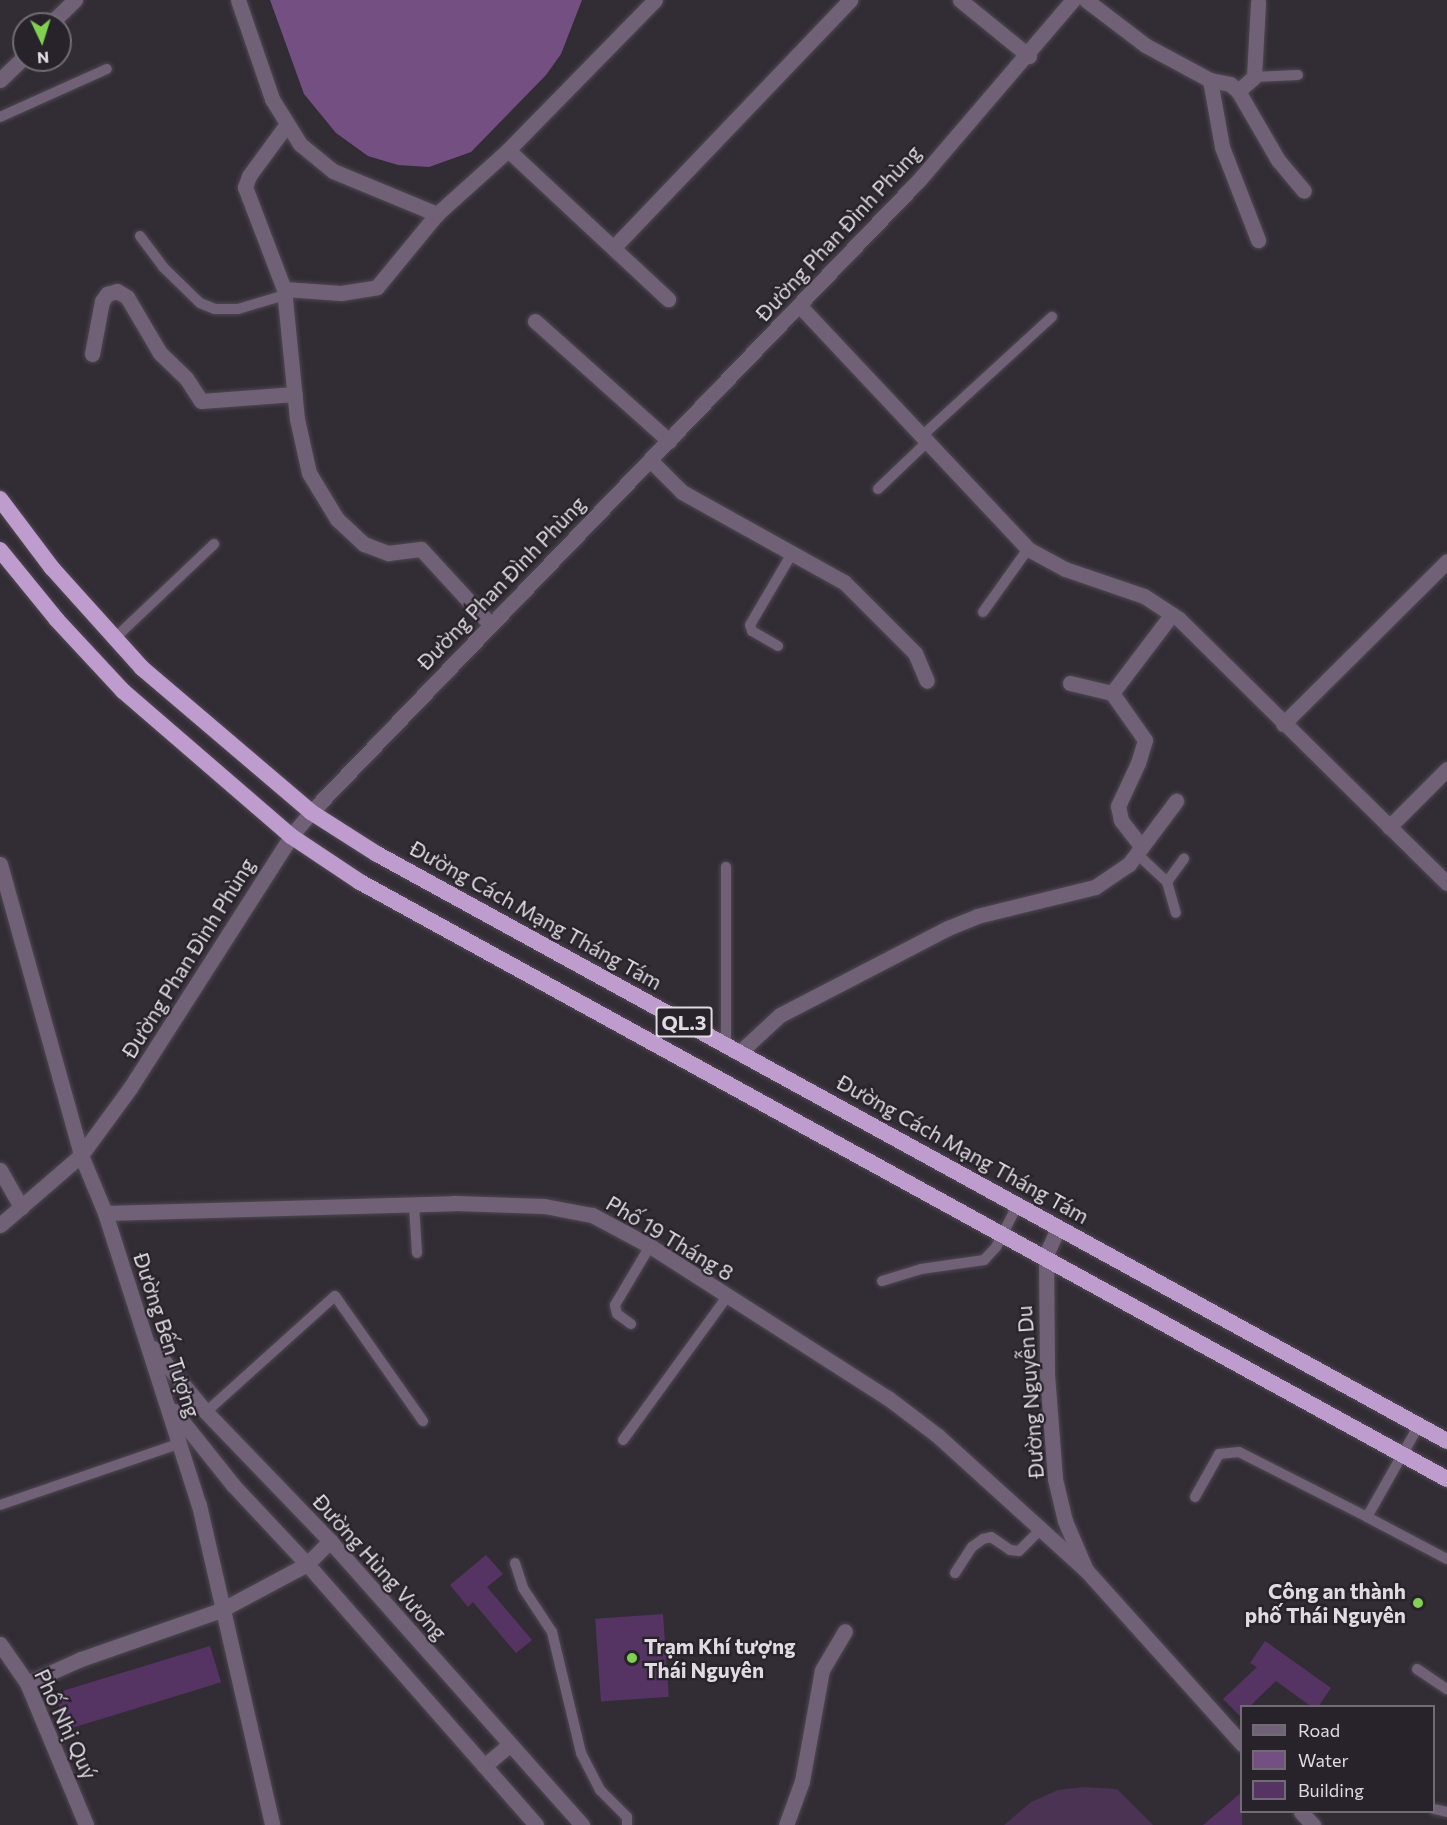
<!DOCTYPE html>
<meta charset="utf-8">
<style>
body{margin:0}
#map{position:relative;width:1447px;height:1825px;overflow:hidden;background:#322c35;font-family:Commissioner,sans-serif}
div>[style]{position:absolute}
.green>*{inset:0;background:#4a3353}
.water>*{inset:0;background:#735081}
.building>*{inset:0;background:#553463;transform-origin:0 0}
.roads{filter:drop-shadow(0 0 2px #4e4851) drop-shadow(0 0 2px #4e4851)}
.service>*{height:10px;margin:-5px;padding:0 5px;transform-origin:5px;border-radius:5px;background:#716177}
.minor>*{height:15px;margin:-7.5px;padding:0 7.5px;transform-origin:7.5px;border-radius:7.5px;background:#716177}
.tertiary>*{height:15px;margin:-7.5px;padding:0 7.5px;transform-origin:7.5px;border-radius:7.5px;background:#716177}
.trunk>*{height:16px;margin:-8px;padding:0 8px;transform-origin:8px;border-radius:8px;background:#be9ccd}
.dots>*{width:16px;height:16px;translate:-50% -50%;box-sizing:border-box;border:3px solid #28222b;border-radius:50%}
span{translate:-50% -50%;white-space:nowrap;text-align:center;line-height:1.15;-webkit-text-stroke:4.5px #28222b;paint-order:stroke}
.shield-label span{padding:2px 4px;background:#28222b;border:2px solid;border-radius:4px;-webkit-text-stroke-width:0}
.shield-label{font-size:20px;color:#dfdbe1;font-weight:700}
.street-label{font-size:21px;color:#dfdbe1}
.poi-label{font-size:21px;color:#dfdbe1;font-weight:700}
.right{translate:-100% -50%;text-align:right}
.left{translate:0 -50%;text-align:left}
.legend{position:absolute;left:1240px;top:1705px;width:195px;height:108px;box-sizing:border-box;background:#28222b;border:2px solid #716c74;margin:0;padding:8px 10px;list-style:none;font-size:18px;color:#dfdbe1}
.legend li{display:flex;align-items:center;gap:12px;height:30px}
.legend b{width:30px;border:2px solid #716c74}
.north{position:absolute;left:12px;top:12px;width:60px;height:60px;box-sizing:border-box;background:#28222b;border:2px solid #716c74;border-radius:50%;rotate:176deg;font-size:16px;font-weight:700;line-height:24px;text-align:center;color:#dfdbe1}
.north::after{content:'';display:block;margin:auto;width:21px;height:27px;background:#80d051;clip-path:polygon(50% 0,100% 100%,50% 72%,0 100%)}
</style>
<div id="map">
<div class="green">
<i style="clip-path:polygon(1084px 1787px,1117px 1789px,1153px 1825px,1004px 1825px,1031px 1802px,1058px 1790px)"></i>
</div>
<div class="water">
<i style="clip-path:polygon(270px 0,582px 0,561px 54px,546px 75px,471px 152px,429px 167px,398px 165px,368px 156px,336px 133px,304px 94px)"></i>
</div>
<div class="building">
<i style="clip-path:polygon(486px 1555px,503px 1574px,487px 1587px,532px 1640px,516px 1653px,473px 1602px,468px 1607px,450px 1585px)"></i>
<i style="left:663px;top:1614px;width:83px;height:68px;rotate:86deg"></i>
<i style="clip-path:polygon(1265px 1641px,1331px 1688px,1318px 1707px,1312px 1707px,1276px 1681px,1249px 1707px,1242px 1707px,1242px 1718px,1223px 1699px,1257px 1667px,1250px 1663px)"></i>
<i style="left:210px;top:1646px;width:38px;height:162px;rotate:73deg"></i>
<i style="clip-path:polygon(1242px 1792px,1242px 1825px,1203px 1825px)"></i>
</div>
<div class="roads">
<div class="service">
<i style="left:1254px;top:77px;width:44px;rotate:-2.6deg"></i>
<i style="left:0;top:117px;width:117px;rotate:-24.2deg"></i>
<i style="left:140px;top:236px;width:39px;rotate:53deg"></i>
<i style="left:163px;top:267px;width:52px;rotate:44.2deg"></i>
<i style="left:200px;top:303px;width:16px;rotate:22deg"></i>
<i style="left:215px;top:309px;width:23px"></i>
<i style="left:238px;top:309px;width:49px;rotate:-16.6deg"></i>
<i style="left:923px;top:435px;width:175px;rotate:-42.5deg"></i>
<i style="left:878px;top:489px;width:69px;rotate:-43.8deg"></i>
<i style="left:983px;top:612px;width:77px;rotate:-54.5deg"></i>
<i style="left:114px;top:639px;width:138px;rotate:-43.5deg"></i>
<i style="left:778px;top:646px;width:30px;rotate:-150deg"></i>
<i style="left:752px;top:631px;width:6px;rotate:-108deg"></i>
<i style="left:750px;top:625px;width:81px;rotate:-59.6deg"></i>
<i style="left:1136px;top:853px;width:42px;rotate:43.1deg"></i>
<i style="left:1167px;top:882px;width:32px;rotate:74deg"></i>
<i style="left:1167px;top:882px;width:29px;rotate:-54deg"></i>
<i style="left:726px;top:1045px;width:178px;rotate:-90deg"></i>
<i style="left:414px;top:1206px;width:47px;rotate:86.3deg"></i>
<i style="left:882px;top:1281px;width:41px;rotate:-17.1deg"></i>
<i style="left:921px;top:1269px;width:64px;rotate:-8.1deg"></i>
<i style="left:984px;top:1260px;width:18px;rotate:-47deg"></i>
<i style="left:996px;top:1247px;width:48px;rotate:-62.9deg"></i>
<i style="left:631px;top:1324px;width:17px;rotate:-144deg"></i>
<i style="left:617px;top:1314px;width:9px;rotate:-103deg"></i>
<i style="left:615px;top:1305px;width:69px;rotate:-59.3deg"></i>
<i style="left:206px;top:1412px;width:173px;rotate:-42deg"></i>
<i style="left:335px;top:1296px;width:153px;rotate:54.9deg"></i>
<i style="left:623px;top:1440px;width:177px;rotate:-54deg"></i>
<i style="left:1195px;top:1497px;width:49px;rotate:-60.8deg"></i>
<i style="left:1219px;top:1454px;width:20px;rotate:-6deg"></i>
<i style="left:1239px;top:1452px;width:144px;rotate:26.9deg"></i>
<i style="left:1367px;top:1517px;width:106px;rotate:-60.5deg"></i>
<i style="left:0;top:1505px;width:191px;rotate:-18.9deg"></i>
<i style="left:1367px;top:1517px;width:90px;rotate:27.7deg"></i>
<i style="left:515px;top:1563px;width:26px;rotate:72deg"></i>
<i style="left:523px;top:1588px;width:53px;rotate:56.6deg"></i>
<i style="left:552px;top:1632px;width:124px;rotate:76.5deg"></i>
<i style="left:581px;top:1753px;width:42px;rotate:62.8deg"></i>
<i style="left:600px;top:1790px;width:38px;rotate:45deg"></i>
<i style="left:627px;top:1817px;width:8px;rotate:90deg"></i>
<i style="left:955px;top:1573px;width:31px;rotate:-57deg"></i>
<i style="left:972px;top:1547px;width:14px;rotate:-36deg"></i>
<i style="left:983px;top:1539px;width:8px;rotate:-14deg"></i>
<i style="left:991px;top:1537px;width:23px;rotate:34deg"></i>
<i style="left:1010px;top:1550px;width:9px;rotate:6deg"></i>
<i style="left:1019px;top:1551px;width:31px;rotate:-45deg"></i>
<i style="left:1417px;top:1669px;width:36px;rotate:34deg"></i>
<i style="left:1434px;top:1809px;width:13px;rotate:13deg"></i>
</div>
<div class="minor">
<i style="left:238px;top:0;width:105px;rotate:71deg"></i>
<i style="left:272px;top:99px;width:53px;rotate:58.1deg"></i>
<i style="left:300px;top:144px;width:43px;rotate:39.3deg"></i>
<i style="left:333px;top:171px;width:113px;rotate:22.5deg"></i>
<i style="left:437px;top:214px;width:96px;rotate:-42deg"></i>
<i style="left:508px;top:150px;width:210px;rotate:-45.6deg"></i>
<i style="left:960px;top:0;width:89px;rotate:39.1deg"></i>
<i style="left:1086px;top:0;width:74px;rotate:37.3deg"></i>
<i style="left:1145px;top:45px;width:74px;rotate:28.3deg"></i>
<i style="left:1210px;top:80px;width:20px;rotate:11deg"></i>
<i style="left:1230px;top:84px;width:11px;rotate:41deg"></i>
<i style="left:1238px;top:91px;width:80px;rotate:59.9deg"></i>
<i style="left:1278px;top:160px;width:40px;rotate:50deg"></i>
<i style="left:50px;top:24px;width:35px;rotate:-44deg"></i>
<i style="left:0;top:80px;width:33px;rotate:-44deg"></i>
<i style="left:1210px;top:80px;width:68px;rotate:79.8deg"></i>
<i style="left:1222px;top:147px;width:100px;rotate:68.8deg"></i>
<i style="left:1238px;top:91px;width:21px;rotate:-41deg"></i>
<i style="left:1254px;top:77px;width:75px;rotate:-86.9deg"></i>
<i style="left:287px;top:124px;width:64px;rotate:126.2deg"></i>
<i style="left:249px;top:176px;width:12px;rotate:110deg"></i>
<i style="left:245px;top:187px;width:109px;rotate:69.1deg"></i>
<i style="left:284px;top:289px;width:131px;rotate:84.3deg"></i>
<i style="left:297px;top:419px;width:55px;rotate:77.5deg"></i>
<i style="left:309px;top:473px;width:54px;rotate:58.7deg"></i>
<i style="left:337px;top:519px;width:37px;rotate:43deg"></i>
<i style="left:364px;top:544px;width:26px;rotate:21deg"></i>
<i style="left:388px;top:553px;width:33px;rotate:-7deg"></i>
<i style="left:421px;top:549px;width:102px;rotate:47.4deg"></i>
<i style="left:508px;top:150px;width:219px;rotate:43deg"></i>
<i style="left:614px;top:247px;width:342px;rotate:-46.3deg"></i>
<i style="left:284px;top:289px;width:57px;rotate:4deg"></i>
<i style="left:341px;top:293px;width:36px;rotate:-9deg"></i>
<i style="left:377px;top:287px;width:94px;rotate:-50.6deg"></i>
<i style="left:799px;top:305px;width:335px;rotate:46.8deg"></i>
<i style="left:1028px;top:549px;width:42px;rotate:28.4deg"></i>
<i style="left:1065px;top:569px;width:83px;rotate:18.9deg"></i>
<i style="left:1144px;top:596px;width:42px;rotate:33.3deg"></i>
<i style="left:1179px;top:619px;width:376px;rotate:44.6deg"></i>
<i style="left:535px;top:321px;width:180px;rotate:41.8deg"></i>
<i style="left:92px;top:354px;width:54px;rotate:-79.3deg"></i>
<i style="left:102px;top:301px;width:9px;rotate:-54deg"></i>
<i style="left:107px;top:294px;width:10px;rotate:-17deg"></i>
<i style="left:117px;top:291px;width:12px;rotate:31deg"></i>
<i style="left:127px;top:297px;width:65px;rotate:59.5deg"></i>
<i style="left:160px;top:353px;width:36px;rotate:44deg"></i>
<i style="left:186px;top:378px;width:27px;rotate:57deg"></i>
<i style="left:201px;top:401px;width:94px;rotate:-4.3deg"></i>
<i style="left:650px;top:460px;width:45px;rotate:45deg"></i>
<i style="left:682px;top:492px;width:185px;rotate:29.1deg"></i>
<i style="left:844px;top:582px;width:100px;rotate:45deg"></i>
<i style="left:915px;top:653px;width:30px;rotate:67deg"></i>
<i style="left:1070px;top:683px;width:43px;rotate:13.4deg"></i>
<i style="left:1283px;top:724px;width:231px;rotate:-44.8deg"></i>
<i style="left:1389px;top:827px;width:82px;rotate:-45deg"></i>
<i style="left:1141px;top:846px;width:33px;rotate:-128deg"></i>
<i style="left:1121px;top:820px;width:14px;rotate:-102deg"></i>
<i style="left:1118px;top:806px;width:47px;rotate:-65.1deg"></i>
<i style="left:1138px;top:763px;width:24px;rotate:-73deg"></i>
<i style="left:1145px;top:740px;width:57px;rotate:-125.1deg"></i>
<i style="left:1112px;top:693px;width:99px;rotate:-52.8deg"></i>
<i style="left:740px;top:1052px;width:54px;rotate:-42.8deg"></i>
<i style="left:780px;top:1015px;width:189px;rotate:-27.4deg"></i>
<i style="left:948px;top:928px;width:31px;rotate:-22deg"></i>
<i style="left:977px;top:916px;width:122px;rotate:-13.8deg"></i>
<i style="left:1095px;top:887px;width:41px;rotate:-34.1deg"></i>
<i style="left:1129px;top:864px;width:79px;rotate:-53.3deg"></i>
<i style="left:0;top:1170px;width:43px;rotate:60.4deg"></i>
<i style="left:105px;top:1213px;width:349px;rotate:-1.6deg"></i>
<i style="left:454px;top:1203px;width:90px;rotate:1.9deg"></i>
<i style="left:544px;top:1206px;width:49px;rotate:10.6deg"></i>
<i style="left:592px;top:1215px;width:66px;rotate:28.1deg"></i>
<i style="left:650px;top:1246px;width:282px;rotate:32.6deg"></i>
<i style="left:888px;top:1398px;width:63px;rotate:37.2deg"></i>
<i style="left:938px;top:1436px;width:200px;rotate:42.2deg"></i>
<i style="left:1058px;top:1228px;width:30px;rotate:114deg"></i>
<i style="left:1046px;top:1255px;width:119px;rotate:89.5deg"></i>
<i style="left:1047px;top:1374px;width:105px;rotate:85.6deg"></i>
<i style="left:1055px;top:1479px;width:43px;rotate:76.6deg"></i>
<i style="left:1065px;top:1521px;width:53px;rotate:66.8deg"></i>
<i style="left:1086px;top:1570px;width:234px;rotate:48.1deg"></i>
<i style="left:0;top:1644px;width:47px;rotate:55.3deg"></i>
<i style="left:27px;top:1683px;width:154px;rotate:67.4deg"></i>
<i style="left:27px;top:1683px;width:59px;rotate:-24deg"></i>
<i style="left:81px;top:1659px;width:148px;rotate:-19.3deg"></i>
<i style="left:221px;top:1610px;width:98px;rotate:-28.1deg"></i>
<i style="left:307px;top:1564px;width:33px;rotate:-45deg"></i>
<i style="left:1301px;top:1812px;width:18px;rotate:47deg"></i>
<i style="left:786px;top:1825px;width:47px;rotate:-70deg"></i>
<i style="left:802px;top:1781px;width:113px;rotate:-79.8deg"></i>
<i style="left:822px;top:1670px;width:45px;rotate:-59.5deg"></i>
</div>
<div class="tertiary">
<i style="left:0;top:864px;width:302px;rotate:74.4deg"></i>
<i style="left:81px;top:1155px;width:63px;rotate:67.5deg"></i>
<i style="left:105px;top:1213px;width:307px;rotate:72.2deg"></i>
<i style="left:199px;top:1505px;width:328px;rotate:77.1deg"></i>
<i style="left:0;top:1225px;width:107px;rotate:-40.8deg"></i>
<i style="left:81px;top:1155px;width:83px;rotate:-53.8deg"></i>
<i style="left:130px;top:1088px;width:299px;rotate:-57.4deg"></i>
<i style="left:291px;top:836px;width:31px;rotate:-50deg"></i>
<i style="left:311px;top:812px;width:877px;rotate:-46.11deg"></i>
<i style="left:919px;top:180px;width:237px;rotate:-49.5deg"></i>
<i style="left:153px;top:1348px;width:83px;rotate:50.4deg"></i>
<i style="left:206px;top:1412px;width:179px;rotate:46.1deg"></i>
<i style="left:330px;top:1541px;width:380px;rotate:48.4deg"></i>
<i style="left:174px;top:1411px;width:95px;rotate:51.4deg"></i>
<i style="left:233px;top:1485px;width:108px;rotate:46.9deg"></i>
<i style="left:307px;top:1564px;width:347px;rotate:48.7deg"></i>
<i style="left:484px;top:1766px;width:34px;rotate:-40deg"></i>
</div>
<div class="trunk">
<i style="left:0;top:499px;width:86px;rotate:53deg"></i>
<i style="left:52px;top:568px;width:135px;rotate:48deg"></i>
<i style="left:142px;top:668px;width:222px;rotate:40.4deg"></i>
<i style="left:311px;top:812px;width:78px;rotate:32.5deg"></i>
<i style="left:377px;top:854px;width:1220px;rotate:28.75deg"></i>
<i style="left:0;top:550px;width:90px;rotate:50.8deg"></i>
<i style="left:57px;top:620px;width:97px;rotate:47.1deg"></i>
<i style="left:123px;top:691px;width:222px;rotate:40.8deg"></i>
<i style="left:291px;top:836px;width:83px;rotate:33.7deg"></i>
<i style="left:360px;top:882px;width:1240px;rotate:28.78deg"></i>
</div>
</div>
<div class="dots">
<i style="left:1418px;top:1603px;background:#80d051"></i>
<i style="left:632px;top:1658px;background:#80d051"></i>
</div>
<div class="shield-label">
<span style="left:684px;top:1022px">QL.3</span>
</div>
<div class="street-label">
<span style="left:838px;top:233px;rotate:-47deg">Đường Phan Đình Phùng</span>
<span style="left:501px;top:583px;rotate:-46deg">Đường Phan Đình Phùng</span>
<span style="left:536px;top:915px;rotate:29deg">Đường Cách Mạng Tháng Tám</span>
<span style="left:188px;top:958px;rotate:-58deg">Đường Phan Đình Phùng</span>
<span style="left:963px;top:1149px;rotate:29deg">Đường Cách Mạng Tháng Tám</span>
<span style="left:670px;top:1238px;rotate:31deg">Phố 19 Tháng 8</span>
<span style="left:167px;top:1335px;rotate:72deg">Đường Bến Tượng</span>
<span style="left:1030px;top:1392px;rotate:-94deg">Đường Nguyễn Du</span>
<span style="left:380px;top:1567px;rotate:48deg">Đường Hùng Vương</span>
<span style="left:66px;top:1724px;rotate:65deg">Phố Nhị Quý</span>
</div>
<div class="poi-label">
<span class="right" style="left:1406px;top:1603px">Công an thành<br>phố Thái Nguyên</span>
<span class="left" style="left:644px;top:1658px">Trạm Khí tượng<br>Thái Nguyên</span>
</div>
<ul class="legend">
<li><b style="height:8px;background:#716177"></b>Road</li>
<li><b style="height:16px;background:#735081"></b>Water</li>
<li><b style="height:16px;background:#553463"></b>Building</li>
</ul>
<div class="north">N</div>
</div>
